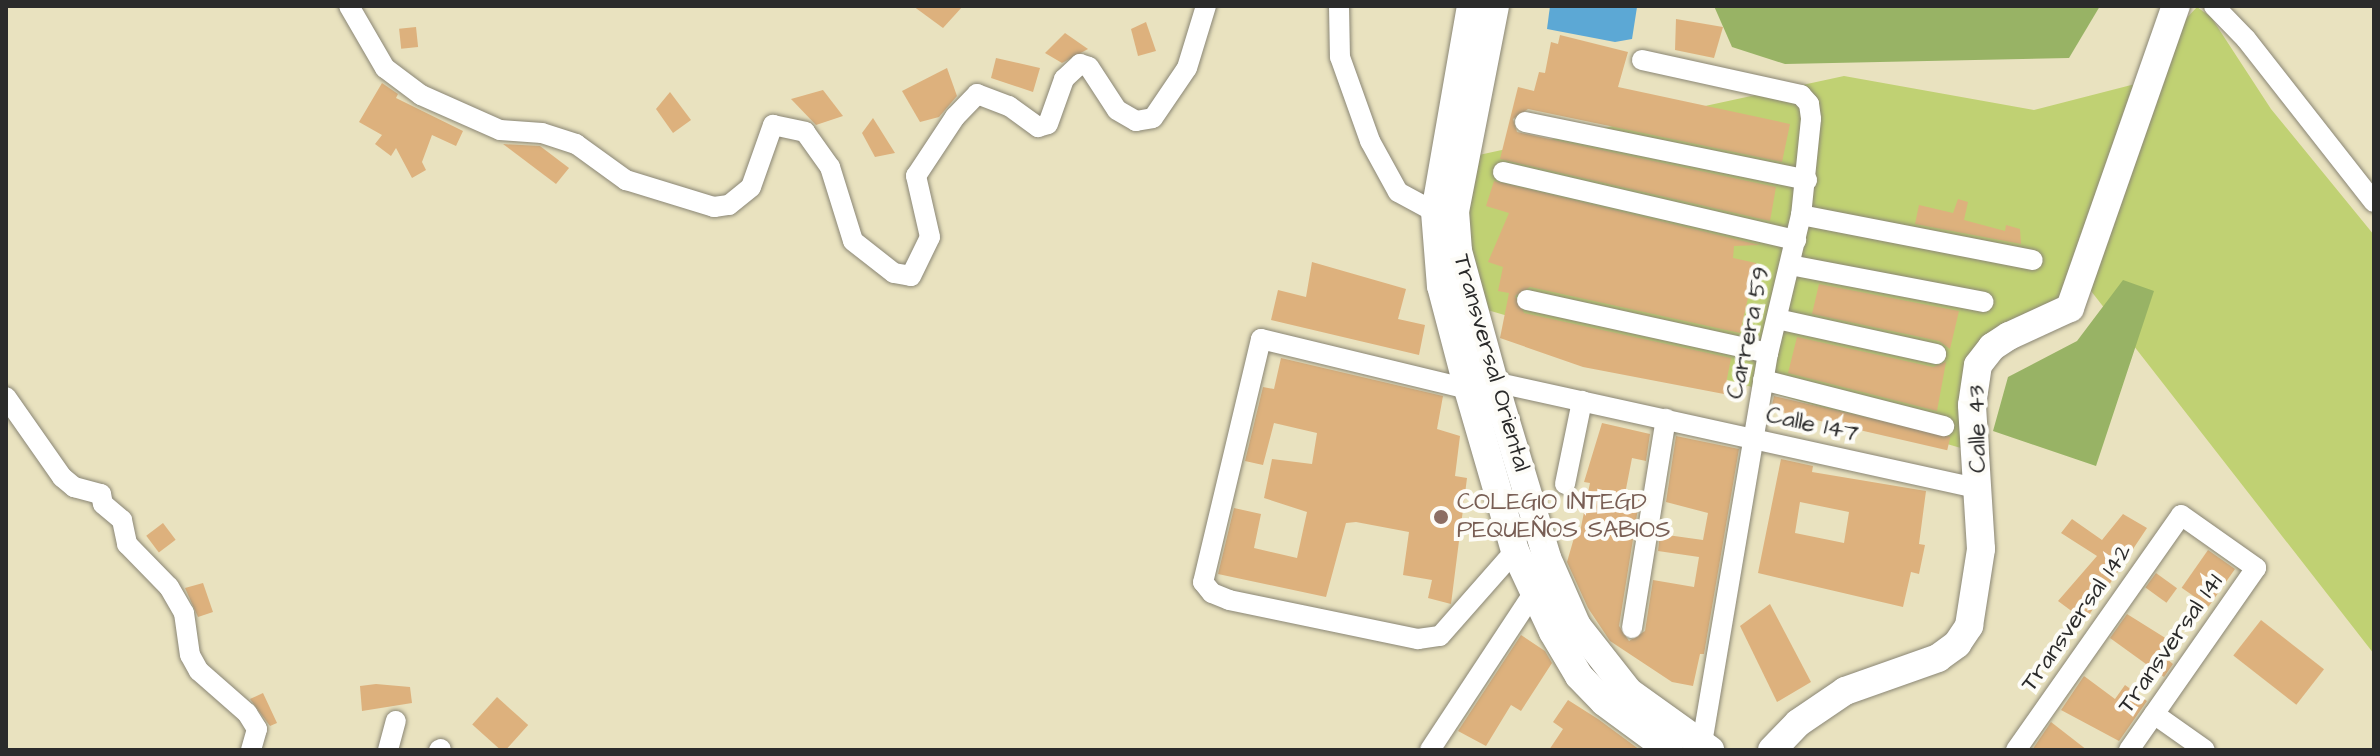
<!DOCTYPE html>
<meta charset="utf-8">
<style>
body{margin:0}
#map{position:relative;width:2380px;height:756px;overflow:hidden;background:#e9e2bf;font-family:"Architects Daughter",sans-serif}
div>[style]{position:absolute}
.green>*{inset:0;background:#c0d173}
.forest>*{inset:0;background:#98b365}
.water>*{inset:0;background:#5ca8d5}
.building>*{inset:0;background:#ddb17d;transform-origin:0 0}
.roads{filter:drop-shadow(0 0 2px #8a8675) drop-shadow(0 0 2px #8a8675)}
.street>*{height:20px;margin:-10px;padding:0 10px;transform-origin:10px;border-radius:10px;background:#fff}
.secondary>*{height:28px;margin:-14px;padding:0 14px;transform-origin:14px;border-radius:14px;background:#fff}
.dots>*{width:22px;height:22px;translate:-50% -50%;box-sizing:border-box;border:4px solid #fdfcf7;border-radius:50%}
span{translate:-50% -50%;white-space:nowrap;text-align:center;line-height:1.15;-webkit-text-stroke:8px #fdfcf7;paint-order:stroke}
.street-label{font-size:24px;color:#2b2b2b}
.education-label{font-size:24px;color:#785e54}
.left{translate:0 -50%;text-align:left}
.frame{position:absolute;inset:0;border:8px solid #2b2b2b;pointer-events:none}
</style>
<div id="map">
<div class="green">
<i style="clip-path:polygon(2197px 7px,2211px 17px,2271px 109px,2374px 235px,2374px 654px,2084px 282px,1980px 367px,1978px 453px,1477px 307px,1460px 210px,1465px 158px,1844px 76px,2034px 110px,2143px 82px,2154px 53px)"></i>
</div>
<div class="forest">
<i style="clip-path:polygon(1714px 6px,2100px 6px,2069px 58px,1785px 64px,1732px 47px)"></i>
<i style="clip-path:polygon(2123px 280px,2154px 291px,2096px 466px,1993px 431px,2008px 377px,2077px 341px)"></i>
</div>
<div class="water">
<i style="clip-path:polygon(1550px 6px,1637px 7px,1632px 39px,1615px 42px,1547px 29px)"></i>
</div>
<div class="building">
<i style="clip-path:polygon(913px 6px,963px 6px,943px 28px)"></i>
<i style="clip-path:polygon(1676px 19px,1723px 27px,1714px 58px,1675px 50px)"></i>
<i style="clip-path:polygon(1146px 22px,1156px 51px,1138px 56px,1131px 29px)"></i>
<i style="left:416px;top:27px;width:20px;height:17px;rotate:84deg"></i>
<i style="clip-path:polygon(1065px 33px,1088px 49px,1062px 63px,1045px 53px)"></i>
<i style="clip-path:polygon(1560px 35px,1628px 52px,1618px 87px,1790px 124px,1782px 162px,1528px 109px,1513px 119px,1517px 132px,1776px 187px,1770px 221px,1500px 159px,1518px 87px,1534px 91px,1539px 72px,1545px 73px,1551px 42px,1558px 44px)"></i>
<i style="clip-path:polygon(996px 58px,1040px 68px,1033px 92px,991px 78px)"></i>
<i style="clip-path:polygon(947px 68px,957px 96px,939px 117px,920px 122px,902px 91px)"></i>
<i style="clip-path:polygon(382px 83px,398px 94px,396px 98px,463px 131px,456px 146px,432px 135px,422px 162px,426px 170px,412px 178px,396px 148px,391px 156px,375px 144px,382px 135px,359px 122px)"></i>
<i style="clip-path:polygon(823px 90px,843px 116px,816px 125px,791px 99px)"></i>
<i style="clip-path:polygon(670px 92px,691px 120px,673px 133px,656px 109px)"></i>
<i style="clip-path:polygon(873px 118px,895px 153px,875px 157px,862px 133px)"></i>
<i style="clip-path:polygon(503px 144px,540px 146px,569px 168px,556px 184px)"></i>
<i style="clip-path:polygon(1494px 181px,1760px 245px,1734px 246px,1733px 258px,1756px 263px,1740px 333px,1530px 287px,1515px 296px,1524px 313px,1731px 358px,1724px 394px,1583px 367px,1500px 338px,1509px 293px,1498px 291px,1503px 267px,1488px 262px,1509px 213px,1486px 206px)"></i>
<i style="clip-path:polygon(1958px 199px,1968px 202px,1964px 220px,2005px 231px,2006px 225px,2020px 229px,2021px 244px,1915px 224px,1919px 205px,1953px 213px)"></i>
<i style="clip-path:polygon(1312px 262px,1406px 289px,1398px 319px,1425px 325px,1419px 355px,1271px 320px,1278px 290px,1306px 297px)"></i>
<i style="clip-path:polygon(1819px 284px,1959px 311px,1950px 349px,1939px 341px,1812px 314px)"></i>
<i style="clip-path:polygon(1797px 337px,1933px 367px,1946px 362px,1937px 411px,1788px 373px)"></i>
<i style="clip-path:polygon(1281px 358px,1443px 396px,1437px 429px,1460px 436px,1455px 476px,1467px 478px,1451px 604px,1428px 598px,1432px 580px,1403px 575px,1409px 532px,1356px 522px,1346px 523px,1326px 597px,1218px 574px,1234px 508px,1261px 514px,1254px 548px,1297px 558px,1307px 512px,1264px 498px,1272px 459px,1312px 464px,1317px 433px,1274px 423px,1263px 465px,1245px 461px,1263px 387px,1274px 389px)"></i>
<i style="left:1774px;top:396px;width:181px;height:14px;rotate:13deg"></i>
<i style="clip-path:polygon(1602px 423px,1650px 434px,1646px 461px,1632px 458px,1625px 494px,1640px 496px,1619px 626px,1629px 641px,1645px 631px,1653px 580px,1694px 587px,1699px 557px,1658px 551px,1660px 534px,1703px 540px,1708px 513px,1666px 502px,1676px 436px,1739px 449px,1704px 654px,1700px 654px,1693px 686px,1672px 682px,1610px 641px,1588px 608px,1567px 562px,1576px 531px,1580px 532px,1590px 483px,1584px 482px)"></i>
<i style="clip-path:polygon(evenodd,1781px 459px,1813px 466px,1812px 472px,1926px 491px,1919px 544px,1925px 545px,1919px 574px,1911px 572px,1903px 607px,1758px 573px,1781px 459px,1800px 502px,1849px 512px,1844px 543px,1795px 533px,1800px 502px)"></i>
<i style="clip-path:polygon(2123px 514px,2147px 528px,2085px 621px,2058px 601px,2097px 556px,2061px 533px,2072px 519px,2102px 540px)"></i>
<i style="left:163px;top:523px;width:21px;height:21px;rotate:53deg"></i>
<i style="left:2208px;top:550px;width:33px;height:46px;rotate:35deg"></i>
<i style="left:2156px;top:573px;width:26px;height:18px;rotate:36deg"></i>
<i style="clip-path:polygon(203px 583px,213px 612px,198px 617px,185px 588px)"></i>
<i style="clip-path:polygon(1770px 604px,1811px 682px,1777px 702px,1740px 626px)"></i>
<i style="clip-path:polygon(2127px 614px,2175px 644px,2167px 659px,2173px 664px,2164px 677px,2110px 638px)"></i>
<i style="left:2261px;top:620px;width:80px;height:45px;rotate:38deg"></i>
<i style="clip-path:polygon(1521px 635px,1545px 651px,1552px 663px,1521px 711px,1511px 705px,1486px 746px,1458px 731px)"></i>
<i style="clip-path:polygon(2084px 676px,2115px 699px,2125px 685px,2147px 701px,2119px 741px,2061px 710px)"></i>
<i style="clip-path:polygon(376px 684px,410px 687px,412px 703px,362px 711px,360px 686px)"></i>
<i style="clip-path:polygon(263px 693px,277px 723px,270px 726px,250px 699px)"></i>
<i style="left:497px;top:697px;width:42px;height:37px;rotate:42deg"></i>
<i style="clip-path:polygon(1568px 700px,1598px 719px,1640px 750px,1549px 750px,1563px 729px,1553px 722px)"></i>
<i style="clip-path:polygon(2051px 722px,2087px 750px,2032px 750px)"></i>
</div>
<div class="roads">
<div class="street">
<i style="left:349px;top:6px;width:72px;rotate:59.9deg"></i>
<i style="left:385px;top:68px;width:45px;rotate:36.9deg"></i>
<i style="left:421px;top:95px;width:86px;rotate:23.9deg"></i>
<i style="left:500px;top:130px;width:42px;rotate:4.1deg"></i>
<i style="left:542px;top:133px;width:36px;rotate:18deg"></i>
<i style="left:576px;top:144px;width:62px;rotate:35.8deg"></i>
<i style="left:626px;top:180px;width:92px;rotate:17.1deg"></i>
<i style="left:714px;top:207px;width:15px;rotate:-8deg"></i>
<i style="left:729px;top:205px;width:28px;rotate:-39deg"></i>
<i style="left:751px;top:187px;width:66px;rotate:-70.5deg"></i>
<i style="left:773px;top:125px;width:33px;rotate:12deg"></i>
<i style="left:805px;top:132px;width:43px;rotate:54.5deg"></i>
<i style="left:830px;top:167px;width:77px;rotate:72.7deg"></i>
<i style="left:853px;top:241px;width:52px;rotate:38deg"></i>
<i style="left:894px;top:273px;width:17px;rotate:10deg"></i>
<i style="left:911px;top:276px;width:43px;rotate:-64deg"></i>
<i style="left:930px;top:237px;width:63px;rotate:-102.9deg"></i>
<i style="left:916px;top:176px;width:71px;rotate:-56.5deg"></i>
<i style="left:955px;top:117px;width:32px;rotate:-46deg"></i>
<i style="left:977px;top:94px;width:34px;rotate:21deg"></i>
<i style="left:1009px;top:106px;width:36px;rotate:36deg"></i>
<i style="left:1038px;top:127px;width:10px;rotate:-17deg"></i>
<i style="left:1048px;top:124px;width:48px;rotate:-70.4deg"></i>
<i style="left:1064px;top:79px;width:22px;rotate:-43deg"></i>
<i style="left:1080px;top:64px;width:9px;rotate:18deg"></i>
<i style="left:1089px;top:67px;width:51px;rotate:56.9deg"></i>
<i style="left:1117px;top:110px;width:22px;rotate:30deg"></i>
<i style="left:1136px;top:121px;width:17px;rotate:-10deg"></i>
<i style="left:1153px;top:118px;width:60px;rotate:-55.8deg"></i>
<i style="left:1187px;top:68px;width:65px;rotate:-73deg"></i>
<i style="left:1339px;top:6px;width:51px;rotate:88.9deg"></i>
<i style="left:1340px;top:57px;width:89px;rotate:70.3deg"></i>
<i style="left:1370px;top:141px;width:58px;rotate:61.2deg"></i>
<i style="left:1398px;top:192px;width:42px;rotate:28.4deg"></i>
<i style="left:2214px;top:6px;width:46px;rotate:45.9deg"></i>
<i style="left:2246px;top:39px;width:207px;rotate:51.9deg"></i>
<i style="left:1642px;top:60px;width:163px;rotate:12.4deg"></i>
<i style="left:1801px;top:95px;width:12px;rotate:48deg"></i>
<i style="left:1809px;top:104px;width:15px;rotate:82deg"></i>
<i style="left:1811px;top:119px;width:97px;rotate:95.9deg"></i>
<i style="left:1801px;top:215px;width:142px;rotate:103.4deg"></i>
<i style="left:1768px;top:353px;width:398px;rotate:99.6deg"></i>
<i style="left:1525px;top:122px;width:288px;rotate:11.6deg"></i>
<i style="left:1503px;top:172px;width:301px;rotate:13.1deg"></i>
<i style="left:1801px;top:215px;width:236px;rotate:11deg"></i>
<i style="left:1790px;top:265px;width:197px;rotate:10.8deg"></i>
<i style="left:1527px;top:300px;width:247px;rotate:12.4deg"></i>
<i style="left:1777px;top:319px;width:163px;rotate:12.4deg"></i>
<i style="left:1763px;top:380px;width:187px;rotate:14.3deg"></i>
<i style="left:1494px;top:382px;width:497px;rotate:12.4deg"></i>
<i style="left:1468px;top:389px;width:213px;rotate:-166.4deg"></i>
<i style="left:1261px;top:339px;width:250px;rotate:103.4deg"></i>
<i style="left:1203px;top:582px;width:14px;rotate:51deg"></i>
<i style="left:1212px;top:593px;width:18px;rotate:22deg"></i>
<i style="left:1229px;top:600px;width:193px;rotate:11.7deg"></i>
<i style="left:1418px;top:639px;width:22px;rotate:-8deg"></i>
<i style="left:1440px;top:636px;width:113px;rotate:-48.6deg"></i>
<i style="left:6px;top:397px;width:98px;rotate:55deg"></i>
<i style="left:62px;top:477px;width:16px;rotate:40deg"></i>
<i style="left:74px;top:487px;width:28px;rotate:15deg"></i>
<i style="left:101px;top:494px;width:10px;rotate:79deg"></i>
<i style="left:103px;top:504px;width:25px;rotate:40deg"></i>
<i style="left:122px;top:520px;width:25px;rotate:78deg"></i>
<i style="left:127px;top:544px;width:60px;rotate:45.7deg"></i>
<i style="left:169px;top:587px;width:30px;rotate:60deg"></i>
<i style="left:184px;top:613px;width:42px;rotate:81.9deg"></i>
<i style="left:190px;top:655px;width:18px;rotate:61deg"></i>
<i style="left:199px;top:671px;width:64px;rotate:41.2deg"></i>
<i style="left:247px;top:713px;width:19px;rotate:58deg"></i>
<i style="left:257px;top:729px;width:22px;rotate:106deg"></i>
<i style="left:1565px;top:484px;width:85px;rotate:-78.4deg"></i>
<i style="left:1632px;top:628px;width:212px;rotate:-80.8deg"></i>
<i style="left:2154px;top:714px;width:62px;rotate:35.2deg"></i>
<i style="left:388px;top:750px;width:30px;rotate:-75deg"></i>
<i style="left:439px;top:750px;width:2px;rotate:-27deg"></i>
<i style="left:1430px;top:750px;width:189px;rotate:-56.6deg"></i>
<i style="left:2016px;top:750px;width:287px;rotate:-54.9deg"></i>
<i style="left:2181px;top:515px;width:92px;rotate:35.2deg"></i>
<i style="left:2256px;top:568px;width:222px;rotate:124.9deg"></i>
</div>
<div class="secondary">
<i style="left:1471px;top:6px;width:209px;rotate:99.9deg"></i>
<i style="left:1435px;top:212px;width:74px;rotate:85.4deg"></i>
<i style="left:1441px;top:286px;width:106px;rotate:75.3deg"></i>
<i style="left:1468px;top:389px;width:169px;rotate:73.8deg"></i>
<i style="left:1515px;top:551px;width:89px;rotate:64.9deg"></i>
<i style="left:1553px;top:632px;width:51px;rotate:59.4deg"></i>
<i style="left:1579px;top:676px;width:36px;rotate:46deg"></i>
<i style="left:1604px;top:702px;width:81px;rotate:36.4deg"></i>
<i style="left:1495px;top:6px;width:209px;rotate:101deg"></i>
<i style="left:1455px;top:211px;width:40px;rotate:85.7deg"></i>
<i style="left:1458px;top:251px;width:136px;rotate:74.6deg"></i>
<i style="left:1494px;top:382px;width:184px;rotate:73.2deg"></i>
<i style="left:1547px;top:558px;width:74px;rotate:66.2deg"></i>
<i style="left:1577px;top:626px;width:84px;rotate:51.8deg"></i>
<i style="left:1629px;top:692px;width:100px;rotate:35.6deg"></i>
<i style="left:1772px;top:750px;width:37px;rotate:-46deg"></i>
<i style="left:1798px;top:723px;width:57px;rotate:-34.2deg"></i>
<i style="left:1845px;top:691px;width:99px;rotate:-19.5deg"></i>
<i style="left:1938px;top:658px;width:24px;rotate:-36deg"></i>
<i style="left:1957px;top:644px;width:22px;rotate:-56deg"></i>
<i style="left:1969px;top:626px;width:78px;rotate:-81.1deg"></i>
<i style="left:1981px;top:549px;width:144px;rotate:-93.6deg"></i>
<i style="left:1972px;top:405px;width:40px;rotate:-81.5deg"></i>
<i style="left:1978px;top:365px;width:23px;rotate:-52deg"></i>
<i style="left:1992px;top:347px;width:20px;rotate:-33deg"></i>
<i style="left:2009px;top:336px;width:67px;rotate:-24.7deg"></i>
<i style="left:2070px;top:308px;width:320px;rotate:-70.7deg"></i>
</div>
</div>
<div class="dots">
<i style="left:1441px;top:517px;background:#8d6e63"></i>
</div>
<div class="street-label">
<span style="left:1749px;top:333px;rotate:-78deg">Carrera 59</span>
<span style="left:1491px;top:363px;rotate:74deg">Transversal Oriental</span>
<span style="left:1812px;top:425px;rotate:12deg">Calle 147</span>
<span style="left:1978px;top:429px;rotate:-91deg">Calle 43</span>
<span style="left:2077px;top:618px;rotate:-55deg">Transversal 142</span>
<span style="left:2171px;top:644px;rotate:-55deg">Transversal 141</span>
</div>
<div class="education-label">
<span class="left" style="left:1457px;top:517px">COLEGIO INTEGD<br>PEQUEÑOS SABIOS</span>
</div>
<div class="frame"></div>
</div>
